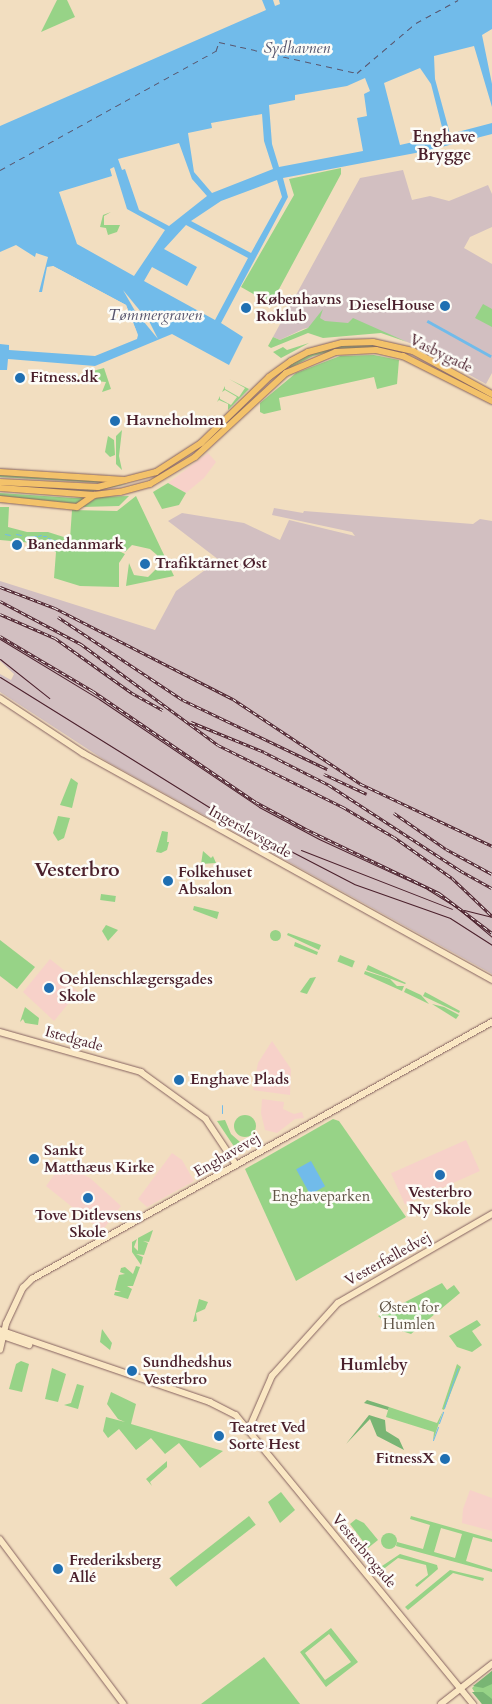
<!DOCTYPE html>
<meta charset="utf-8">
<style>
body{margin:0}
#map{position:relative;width:492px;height:1704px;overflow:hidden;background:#f2dec0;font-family:Cardo,serif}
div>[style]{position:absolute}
.built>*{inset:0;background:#f7d1c9;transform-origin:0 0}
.industrial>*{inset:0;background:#d2bfc1}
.green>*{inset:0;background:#97d387;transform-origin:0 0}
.round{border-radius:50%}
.forest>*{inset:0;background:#79b574}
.water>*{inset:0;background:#71bbea;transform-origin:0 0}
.pier>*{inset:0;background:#f2dec0}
.stream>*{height:1px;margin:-0.5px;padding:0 0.5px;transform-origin:0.5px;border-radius:0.5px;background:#71bbea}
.ferry>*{height:1px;margin-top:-0.5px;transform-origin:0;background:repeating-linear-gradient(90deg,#58566e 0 6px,transparent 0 11px)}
.roads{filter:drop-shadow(0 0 1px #85625f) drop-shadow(0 0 1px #85625f)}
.secondary>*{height:5.5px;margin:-2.75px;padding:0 2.75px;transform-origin:2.75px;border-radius:2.75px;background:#fae7c3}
.primary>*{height:6px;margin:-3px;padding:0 3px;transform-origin:3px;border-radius:3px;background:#f3c26a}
.tram>*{height:1px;margin:-0.5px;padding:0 0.5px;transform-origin:0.5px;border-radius:0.5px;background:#4a1f2b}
.rail>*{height:3px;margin-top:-1.5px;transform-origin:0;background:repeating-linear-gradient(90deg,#fdfcf7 0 4px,#4a1f2b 0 8px);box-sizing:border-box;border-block:1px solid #4a1f2b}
.dots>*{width:14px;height:14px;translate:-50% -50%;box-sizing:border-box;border:2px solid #fdfcf7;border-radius:50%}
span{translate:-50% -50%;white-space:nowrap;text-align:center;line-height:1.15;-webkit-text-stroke:5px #fdfcf7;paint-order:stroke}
.poi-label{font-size:15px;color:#4a1f2b;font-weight:700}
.left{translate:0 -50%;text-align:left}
.right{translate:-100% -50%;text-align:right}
.street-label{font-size:15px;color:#4a1f2b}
.park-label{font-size:15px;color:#615547}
.water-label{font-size:16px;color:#58566e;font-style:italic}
.neighbourhood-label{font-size:16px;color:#4a1f2b;font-weight:700}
.district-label{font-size:20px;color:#4a1f2b;font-weight:700}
</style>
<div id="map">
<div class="built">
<i style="clip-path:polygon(208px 453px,216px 462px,204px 478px,186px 493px,168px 483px)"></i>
<i style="clip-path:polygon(50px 959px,70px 975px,65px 981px,78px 992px,54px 1021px,23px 992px)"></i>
<i style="clip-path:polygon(272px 1041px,291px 1069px,290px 1095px,253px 1090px,258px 1063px)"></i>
<i style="clip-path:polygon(262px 1099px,284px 1102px,283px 1109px,294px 1114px,302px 1112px,304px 1118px,295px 1119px,277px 1133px,265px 1130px,261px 1113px)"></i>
<i style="left:466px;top:1140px;width:34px;height:82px;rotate:66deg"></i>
<i style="clip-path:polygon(172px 1153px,182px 1160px,194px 1181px,147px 1207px,138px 1199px)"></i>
<i style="clip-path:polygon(62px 1164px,90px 1178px,121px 1206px,102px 1231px,46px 1186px)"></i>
<i style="clip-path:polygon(470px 1490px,492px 1498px,492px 1531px,462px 1523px,463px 1509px)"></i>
</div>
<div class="industrial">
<i style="clip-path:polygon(403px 170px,412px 200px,430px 196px,449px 201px,488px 185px,492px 194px,492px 227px,470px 237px,464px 248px,492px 264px,492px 373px,486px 384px,417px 346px,368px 326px,329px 323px,303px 329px,280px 340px,273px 337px,360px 178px)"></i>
<i style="clip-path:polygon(274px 508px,303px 513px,304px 511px,473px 524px,480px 519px,492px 521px,492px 974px,106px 761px,0 692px,0 674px,11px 680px,14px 674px,0 661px,0 581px,155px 630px,176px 591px,219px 560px,168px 521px,182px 513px,244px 523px,280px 540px,289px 520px,355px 536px,352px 532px,272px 515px)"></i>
</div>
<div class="green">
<i style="clip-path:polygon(57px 0,67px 0,75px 17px,41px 32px)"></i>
<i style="clip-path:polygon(341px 168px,341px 174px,271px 304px,241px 287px,294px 195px,289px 179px)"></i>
<i style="clip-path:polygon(111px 212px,104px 216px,104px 225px,120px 225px,117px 232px,108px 235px,106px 228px,100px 227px,103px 215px)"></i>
<i style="clip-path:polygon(483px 304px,492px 309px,492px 327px,475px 318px)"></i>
<i style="clip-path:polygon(323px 309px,320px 318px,325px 321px,348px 323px,353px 318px,407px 342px,381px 333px,323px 338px,308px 333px,271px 348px,268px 346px,273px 337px,280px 340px,308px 328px)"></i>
<i style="clip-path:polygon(309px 343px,281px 358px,273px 352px,283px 347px,287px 350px)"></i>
<i style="clip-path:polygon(342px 345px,374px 345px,386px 348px,340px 349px,313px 356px,290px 368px,288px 366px,305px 356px)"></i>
<i style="clip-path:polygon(374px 355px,399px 360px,397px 384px,377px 389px,374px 377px,279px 398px,281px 410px,264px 414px,260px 412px,260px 403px,296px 373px,340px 356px)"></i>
<i style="clip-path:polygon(104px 368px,111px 389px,102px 392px,106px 382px,95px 381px,92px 376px,93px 371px)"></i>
<i style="clip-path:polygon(229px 379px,249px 389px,228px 410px,228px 404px,219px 400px,217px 402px,220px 396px,220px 399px,231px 405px,237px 397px,225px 390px,222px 392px,225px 386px,225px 389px,239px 397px,245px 388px,229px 379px,227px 382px)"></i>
<i style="clip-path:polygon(122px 430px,119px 456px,122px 470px,116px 464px,116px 436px)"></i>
<i style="clip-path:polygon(108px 436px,114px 440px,115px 455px,110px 457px,105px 452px)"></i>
<i style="clip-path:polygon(0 474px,97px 480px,104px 483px,0 477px)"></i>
<i style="clip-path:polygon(168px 483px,186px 493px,179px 505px,162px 509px,153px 492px)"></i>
<i style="clip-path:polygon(1px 484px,80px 490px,128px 484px,89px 492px)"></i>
<i style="clip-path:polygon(0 493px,74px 498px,86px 497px,79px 504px,0 496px)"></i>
<i style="clip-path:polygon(129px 496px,119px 506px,82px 507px,98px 497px)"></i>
<i style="clip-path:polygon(136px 496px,174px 576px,126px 586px,129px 563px,134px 575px,148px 577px,157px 568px,157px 555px,150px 549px,132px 545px,125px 552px,116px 546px,115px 549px,125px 554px,119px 563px,119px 587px,80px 586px,54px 578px,56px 552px,33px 543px,0 540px,0 507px,9px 507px,8px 527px,27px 532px,48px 532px,70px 539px,72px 510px,117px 511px)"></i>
<i style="clip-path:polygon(71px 778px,78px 783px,72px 808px,60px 805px)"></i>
<i style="clip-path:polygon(58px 816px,70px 818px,64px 838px,58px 841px,53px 833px)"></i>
<i style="clip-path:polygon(162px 831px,168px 832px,167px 842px,169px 842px,167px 850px,161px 853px,156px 852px)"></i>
<i style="clip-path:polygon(203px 851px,211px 858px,213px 856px,216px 863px,201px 864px)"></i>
<i style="left:101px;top:894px;width:15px;height:6px;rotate:8deg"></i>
<i style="clip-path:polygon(194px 906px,219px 912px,217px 919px,193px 910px)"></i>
<i style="clip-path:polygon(106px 925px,118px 930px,108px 941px,102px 931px)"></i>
<i class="round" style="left:269.5px;top:929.5px;width:11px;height:11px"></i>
<i style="clip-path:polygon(288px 933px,321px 945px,319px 950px,287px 935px)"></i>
<i style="clip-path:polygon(0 940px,35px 967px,17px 989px,0 976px)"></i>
<i style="clip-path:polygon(295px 942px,318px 952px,317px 955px,294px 946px)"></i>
<i style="left:340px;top:955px;width:16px;height:7px;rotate:22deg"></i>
<i style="clip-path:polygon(368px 965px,406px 983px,405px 984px,366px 970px)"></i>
<i style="clip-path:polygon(365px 971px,390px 979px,397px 986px,404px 986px,402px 991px,364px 974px)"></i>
<i style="clip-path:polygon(316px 977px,307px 994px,300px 992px,310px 978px)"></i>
<i style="clip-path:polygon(406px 988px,421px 995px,429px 1004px,404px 992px)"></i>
<i style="clip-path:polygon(425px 992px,460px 1011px,459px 1013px,423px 996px)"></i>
<i style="clip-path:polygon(432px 1004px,444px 1007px,459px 1015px,456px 1019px)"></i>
<i style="clip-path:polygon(25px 1007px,39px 1018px,38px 1025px,25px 1023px,23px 1019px,20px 1022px)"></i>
<i class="round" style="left:234px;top:1115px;width:22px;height:22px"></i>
<i style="clip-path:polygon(333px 1119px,339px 1121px,406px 1217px,296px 1281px,245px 1169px)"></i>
<i style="clip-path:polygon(225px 1120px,231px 1134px,240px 1142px,237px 1151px,217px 1121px)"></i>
<i style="clip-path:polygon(153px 1230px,149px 1242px,143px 1241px,148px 1243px,144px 1255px,136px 1254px,143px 1257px,141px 1265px,132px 1252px,132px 1242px,137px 1239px,134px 1247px,138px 1251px,138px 1238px)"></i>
<i style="clip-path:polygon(136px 1266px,140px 1267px,133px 1286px,127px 1286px,132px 1289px,128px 1299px,114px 1295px,115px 1292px,121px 1292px,115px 1290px,117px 1282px,123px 1284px,117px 1282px,119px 1275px,125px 1274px,120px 1272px,121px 1268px,125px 1267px,133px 1274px)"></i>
<i style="clip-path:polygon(442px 1283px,447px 1290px,454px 1285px,460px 1293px,411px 1334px,390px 1327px,378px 1316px)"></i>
<i style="clip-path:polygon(199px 1299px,208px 1302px,205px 1309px,196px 1313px,197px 1321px,193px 1322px)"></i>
<i style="clip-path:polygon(477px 1320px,481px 1325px,472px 1331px,482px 1345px,472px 1352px,457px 1347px,449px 1336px)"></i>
<i style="clip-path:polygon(102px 1329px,112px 1343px,110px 1350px,100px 1342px)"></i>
<i style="clip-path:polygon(21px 1361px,29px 1364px,22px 1392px,9px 1389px,16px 1364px)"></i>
<i style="clip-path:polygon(457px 1364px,461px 1367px,444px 1410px,442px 1409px)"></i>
<i style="clip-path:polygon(52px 1368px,66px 1374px,58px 1402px,45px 1399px)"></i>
<i style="clip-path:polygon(77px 1384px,84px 1386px,78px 1409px,64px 1405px,71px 1403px)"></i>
<i style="clip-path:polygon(111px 1392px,136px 1404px,131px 1424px,223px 1451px,200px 1468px,179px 1443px,165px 1454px,151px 1438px,136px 1450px,119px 1429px,108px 1438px,103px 1431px,106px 1417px,125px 1422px,118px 1419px,107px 1404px)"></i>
<i style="clip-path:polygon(389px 1407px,437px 1423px,443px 1411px,433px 1441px,434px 1432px,386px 1417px)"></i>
<i style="clip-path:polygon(167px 1461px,167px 1467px,150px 1482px,152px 1486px,146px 1479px)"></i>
<i style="clip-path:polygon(281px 1492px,295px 1510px,280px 1523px,268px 1502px)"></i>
<i style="left:249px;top:1516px;width:11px;height:101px;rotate:52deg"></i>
<i style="clip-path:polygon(evenodd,411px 1516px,492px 1539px,492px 1542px,473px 1537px,466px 1561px,492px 1569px,492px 1572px,396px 1546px,397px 1542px,423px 1549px,430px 1525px,410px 1519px,411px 1516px,441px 1528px,462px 1534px,455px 1558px,434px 1552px,441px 1528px)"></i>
<i style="clip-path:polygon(356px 1519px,364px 1523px,378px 1540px,368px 1548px,350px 1524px)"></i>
<i class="round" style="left:381px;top:1533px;width:16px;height:16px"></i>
<i style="clip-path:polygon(400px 1554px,437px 1565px,438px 1569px,417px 1587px,415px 1585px,428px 1575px,426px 1565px,398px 1558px,381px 1571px,379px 1568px)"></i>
<i style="clip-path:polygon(450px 1570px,484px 1578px,483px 1581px,453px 1573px,408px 1610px,405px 1607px)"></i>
<i style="clip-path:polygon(evenodd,331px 1628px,358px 1662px,326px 1687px,300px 1652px,331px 1628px,329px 1634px,351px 1662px,325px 1680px,305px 1653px,329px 1634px)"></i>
<i style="clip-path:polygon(264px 1657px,300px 1704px,201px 1704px)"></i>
<i style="clip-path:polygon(492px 1671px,492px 1704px,482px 1704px,472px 1688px)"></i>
</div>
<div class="forest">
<i style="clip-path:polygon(367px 1400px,389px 1407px,388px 1410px,364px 1403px)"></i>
<i style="clip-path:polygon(369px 1415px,385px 1420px,386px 1431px,399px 1439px,404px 1450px,377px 1436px,370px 1419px,346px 1444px)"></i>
<i style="clip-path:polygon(492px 1671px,492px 1684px,483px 1688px,473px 1686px)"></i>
<i style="clip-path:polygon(472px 1692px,483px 1692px,492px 1699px,492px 1704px,482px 1704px)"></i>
</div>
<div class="water">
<i style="clip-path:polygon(evenodd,262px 0,273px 0,275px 6px,280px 4px,279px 0,492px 0,492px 29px,482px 35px,492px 84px,492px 107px,474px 46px,434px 56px,435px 79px,450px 134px,492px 123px,492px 134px,426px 151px,283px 178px,288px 197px,221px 323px,243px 337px,229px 365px,172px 334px,95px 366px,8px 359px,7px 370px,0 370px,0 344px,9px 345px,9px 350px,95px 356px,137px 339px,138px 335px,126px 305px,53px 266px,47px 267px,42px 292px,39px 292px,48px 257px,36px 253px,35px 257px,16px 245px,0 252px,0 126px,266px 10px,262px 0,420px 68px,431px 84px,444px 135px,400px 145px,384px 83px,420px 68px,262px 0,365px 78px,370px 91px,364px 94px,367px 116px,357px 118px,363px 151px,279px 167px,272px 144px,269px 105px,295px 100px,295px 95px,347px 86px,365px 78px,262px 0,262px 114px,264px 141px,273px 169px,212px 193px,194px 172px,188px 133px,212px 128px,211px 123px,262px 114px,262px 0,179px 143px,192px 179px,207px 196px,169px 226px,139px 210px,125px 169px,122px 170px,118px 159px,179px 143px,262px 0,114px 167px,127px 209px,165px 230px,134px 276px,77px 244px,59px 192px,112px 176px,110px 169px,114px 167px,262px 0,277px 180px,282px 197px,251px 253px,191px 221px,221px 201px,277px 180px,262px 0,186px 225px,248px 258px,215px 320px,144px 281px,152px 267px,187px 286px,197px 267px,164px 249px,186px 225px)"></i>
<i style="left:428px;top:320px;width:73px;height:3px;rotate:29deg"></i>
<i style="left:311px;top:1161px;width:29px;height:17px;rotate:61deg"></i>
</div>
<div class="pier">
<i style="clip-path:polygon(53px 266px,126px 305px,138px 335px,124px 307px,51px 269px)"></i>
<i style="clip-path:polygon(123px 290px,150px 323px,158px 339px,135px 311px)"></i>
</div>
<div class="stream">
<i style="left:5px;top:534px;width:5px;rotate:11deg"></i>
<i style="left:16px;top:534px;width:5px;rotate:11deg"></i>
<i style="left:38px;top:536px;width:3px;rotate:-18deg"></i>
<i style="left:43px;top:536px;width:3px"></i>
<i style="left:25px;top:537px;width:11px;rotate:-5deg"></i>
<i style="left:48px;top:538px;width:3px;rotate:18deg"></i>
<i style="left:54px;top:540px;width:3px;rotate:18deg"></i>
<i style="left:59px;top:543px;width:7px;rotate:45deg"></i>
<i style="left:222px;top:1113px;width:8px;rotate:-90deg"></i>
<i style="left:444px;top:1408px;width:42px;rotate:-70.7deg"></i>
<i style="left:439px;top:1423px;width:12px;rotate:-70deg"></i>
<i style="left:433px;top:1440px;width:14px;rotate:-69deg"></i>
</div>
<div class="ferry">
<i style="left:0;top:170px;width:247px;rotate:-28.9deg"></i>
<i style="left:216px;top:51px;width:9px;rotate:-72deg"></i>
<i style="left:219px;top:42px;width:141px;rotate:12.7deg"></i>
<i style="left:357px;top:73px;width:77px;rotate:-40.3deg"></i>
<i style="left:416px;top:23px;width:48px;rotate:-28.7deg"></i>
</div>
<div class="roads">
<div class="secondary">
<i style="left:0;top:698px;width:100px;rotate:33.5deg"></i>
<i style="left:83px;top:753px;width:468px;rotate:29deg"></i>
<i style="left:0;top:1032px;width:147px;rotate:15.8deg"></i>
<i style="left:141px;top:1072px;width:80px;rotate:35.9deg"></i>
<i style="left:206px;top:1119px;width:54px;rotate:56.3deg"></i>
<i style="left:0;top:1330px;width:222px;rotate:18.9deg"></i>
<i style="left:210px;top:1402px;width:29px;rotate:27deg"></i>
<i style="left:236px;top:1415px;width:374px;rotate:50.6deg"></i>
<i style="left:0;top:1335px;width:31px;rotate:19deg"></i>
<i style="left:0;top:1350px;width:27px;rotate:-77deg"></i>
<i style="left:6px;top:1324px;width:40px;rotate:-65deg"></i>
<i style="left:23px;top:1288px;width:13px;rotate:-45deg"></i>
<i style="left:32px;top:1279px;width:527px;rotate:-29.19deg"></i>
<i style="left:248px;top:1431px;width:60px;rotate:-66.4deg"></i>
<i style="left:272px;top:1376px;width:98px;rotate:-47.9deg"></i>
<i style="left:338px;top:1303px;width:178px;rotate:-30deg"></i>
<i style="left:0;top:1539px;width:206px;rotate:53.1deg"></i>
<i style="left:441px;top:1704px;width:65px;rotate:-38.1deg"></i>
</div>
<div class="primary">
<i style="left:0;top:472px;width:125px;rotate:3.7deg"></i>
<i style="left:0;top:482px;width:98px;rotate:2.9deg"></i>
<i style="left:98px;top:487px;width:60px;rotate:-14.5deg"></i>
<i style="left:156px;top:472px;width:54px;rotate:-32.8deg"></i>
<i style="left:201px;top:443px;width:95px;rotate:-44.1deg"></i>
<i style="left:269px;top:377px;width:27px;rotate:-36deg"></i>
<i style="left:291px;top:361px;width:19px;rotate:-28deg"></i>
<i style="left:308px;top:352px;width:35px;rotate:-15deg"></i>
<i style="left:342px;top:343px;width:31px;rotate:-2deg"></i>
<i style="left:373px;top:342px;width:41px;rotate:12.7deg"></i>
<i style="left:413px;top:351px;width:90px;rotate:28.6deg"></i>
<i style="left:0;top:488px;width:94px;rotate:4.3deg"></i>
<i style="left:94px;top:495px;width:26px;rotate:-7deg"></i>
<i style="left:120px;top:492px;width:31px;rotate:-15deg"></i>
<i style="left:150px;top:484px;width:52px;rotate:-31deg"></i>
<i style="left:195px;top:457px;width:124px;rotate:-42.7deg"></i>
<i style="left:286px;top:373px;width:54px;rotate:-22.8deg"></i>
<i style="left:336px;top:352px;width:40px;rotate:-2.9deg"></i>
<i style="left:376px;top:350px;width:28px;rotate:13deg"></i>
<i style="left:403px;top:356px;width:100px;rotate:26.8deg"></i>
<i style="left:0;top:499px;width:77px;rotate:5.9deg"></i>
<i style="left:77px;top:507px;width:21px;rotate:-35deg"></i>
</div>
</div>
<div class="tram">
<i style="left:0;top:639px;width:116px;rotate:31.2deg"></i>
<i style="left:99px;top:699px;width:193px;rotate:34deg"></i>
<i style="left:259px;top:807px;width:68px;rotate:28.1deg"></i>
<i style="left:319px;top:839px;width:119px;rotate:24.8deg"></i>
<i style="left:427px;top:889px;width:39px;rotate:32deg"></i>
<i style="left:460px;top:910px;width:42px;rotate:40.2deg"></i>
<i style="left:0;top:659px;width:63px;rotate:38.5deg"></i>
<i style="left:0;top:677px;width:265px;rotate:31.9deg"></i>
<i style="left:225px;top:817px;width:145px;rotate:27.4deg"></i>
<i style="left:354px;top:884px;width:102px;rotate:19.5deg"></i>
<i style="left:450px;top:918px;width:50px;rotate:32.7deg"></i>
<i style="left:301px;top:850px;width:162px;rotate:21.3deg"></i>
<i style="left:464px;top:910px;width:29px;rotate:14deg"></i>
</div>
<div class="rail">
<i style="left:0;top:587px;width:59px;rotate:20.9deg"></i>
<i style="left:55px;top:608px;width:200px;rotate:27.1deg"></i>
<i style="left:233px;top:699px;width:154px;rotate:33.6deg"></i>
<i style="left:361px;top:784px;width:145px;rotate:25.3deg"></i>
<i style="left:0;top:601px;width:92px;rotate:28deg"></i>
<i style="left:81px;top:644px;width:170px;rotate:36.4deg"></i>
<i style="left:218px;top:745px;width:140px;rotate:26.4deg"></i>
<i style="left:343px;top:807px;width:59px;rotate:30.5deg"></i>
<i style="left:394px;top:837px;width:71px;rotate:35.3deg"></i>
<i style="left:452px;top:878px;width:55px;rotate:43.5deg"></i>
<i style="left:0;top:614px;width:60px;rotate:23.6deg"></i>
<i style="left:55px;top:638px;width:95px;rotate:35.5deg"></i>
<i style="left:132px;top:693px;width:35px;rotate:29deg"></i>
<i style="left:58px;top:617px;width:150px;rotate:33.6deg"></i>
<i style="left:183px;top:700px;width:160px;rotate:25.6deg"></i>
<i style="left:0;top:636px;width:108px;rotate:30.6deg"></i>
<i style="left:93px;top:691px;width:197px;rotate:34.3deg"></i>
<i style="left:256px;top:802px;width:57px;rotate:28.4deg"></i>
<i style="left:306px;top:829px;width:148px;rotate:25.7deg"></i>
<i style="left:439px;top:893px;width:66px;rotate:37deg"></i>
<i style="left:191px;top:722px;width:79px;rotate:22.3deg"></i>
<i style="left:264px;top:752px;width:73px;rotate:26.9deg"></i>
<i style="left:329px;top:785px;width:158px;rotate:33.1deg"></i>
<i style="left:461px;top:871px;width:35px;rotate:29deg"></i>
<i style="left:324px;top:774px;width:47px;rotate:24.9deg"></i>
<i style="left:394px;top:813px;width:63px;rotate:34.7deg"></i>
<i style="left:446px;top:849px;width:52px;rotate:28.5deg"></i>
</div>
<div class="dots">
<i style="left:445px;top:306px;background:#1f6fb2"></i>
<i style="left:246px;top:308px;background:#1f6fb2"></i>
<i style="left:20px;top:378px;background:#1f6fb2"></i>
<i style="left:115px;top:421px;background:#1f6fb2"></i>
<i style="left:17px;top:545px;background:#1f6fb2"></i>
<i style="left:145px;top:564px;background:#1f6fb2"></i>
<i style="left:168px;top:881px;background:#1f6fb2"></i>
<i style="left:49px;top:988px;background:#1f6fb2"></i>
<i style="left:179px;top:1080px;background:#1f6fb2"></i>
<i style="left:34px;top:1159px;background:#1f6fb2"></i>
<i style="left:440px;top:1175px;background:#1f6fb2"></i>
<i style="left:88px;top:1198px;background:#1f6fb2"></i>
<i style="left:132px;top:1371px;background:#1f6fb2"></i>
<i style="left:219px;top:1436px;background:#1f6fb2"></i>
<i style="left:445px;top:1459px;background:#1f6fb2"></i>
<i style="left:58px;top:1569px;background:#1f6fb2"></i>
</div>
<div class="poi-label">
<span class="left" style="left:256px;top:308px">Københavns<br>Roklub</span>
<span class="right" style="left:435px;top:306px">DieselHouse</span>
<span class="left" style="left:30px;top:378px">Fitness.dk</span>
<span class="left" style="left:126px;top:421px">Havneholmen</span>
<span class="left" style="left:27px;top:545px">Banedanmark</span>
<span class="left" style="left:155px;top:564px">Trafiktårnet Øst</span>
<span class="left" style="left:178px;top:881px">Folkehuset<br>Absalon</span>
<span class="left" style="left:59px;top:988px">Oehlenschlægersgades<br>Skole</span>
<span class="left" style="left:190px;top:1080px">Enghave Plads</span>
<span class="left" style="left:44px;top:1159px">Sankt<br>Matthæus Kirke</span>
<span style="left:440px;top:1201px">Vesterbro<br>Ny Skole</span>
<span style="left:88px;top:1224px">Tove Ditlevsens<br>Skole</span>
<span class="left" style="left:143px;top:1371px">Sundhedshus<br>Vesterbro</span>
<span class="left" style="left:229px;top:1436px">Teatret Ved<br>Sorte Hest</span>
<span class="right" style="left:435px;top:1459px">FitnessX</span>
<span class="left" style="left:69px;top:1569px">Frederiksberg<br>Allé</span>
</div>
<div class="street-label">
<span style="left:441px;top:354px;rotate:26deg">Vasbygade</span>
<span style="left:250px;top:832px;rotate:29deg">Ingerslevsgade</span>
<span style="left:74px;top:1039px;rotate:15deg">Istedgade</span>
<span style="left:227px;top:1155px;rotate:-30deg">Enghavevej</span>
<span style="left:388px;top:1259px;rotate:-29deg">Vesterfælledvej</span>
<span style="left:364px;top:1551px;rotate:50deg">Vesterbrogade</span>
</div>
<div class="park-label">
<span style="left:321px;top:1197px">Enghaveparken</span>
<span style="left:409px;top:1316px">Østen for<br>Humlen</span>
</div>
<div class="water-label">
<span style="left:297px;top:48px">Sydhavnen</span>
<span style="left:155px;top:315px">Tømmergraven</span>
</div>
<div class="neighbourhood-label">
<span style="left:444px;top:146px">Enghave<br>Brygge</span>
<span style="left:374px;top:1365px">Humleby</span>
</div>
<div class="district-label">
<span style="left:77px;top:869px">Vesterbro</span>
</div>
</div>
